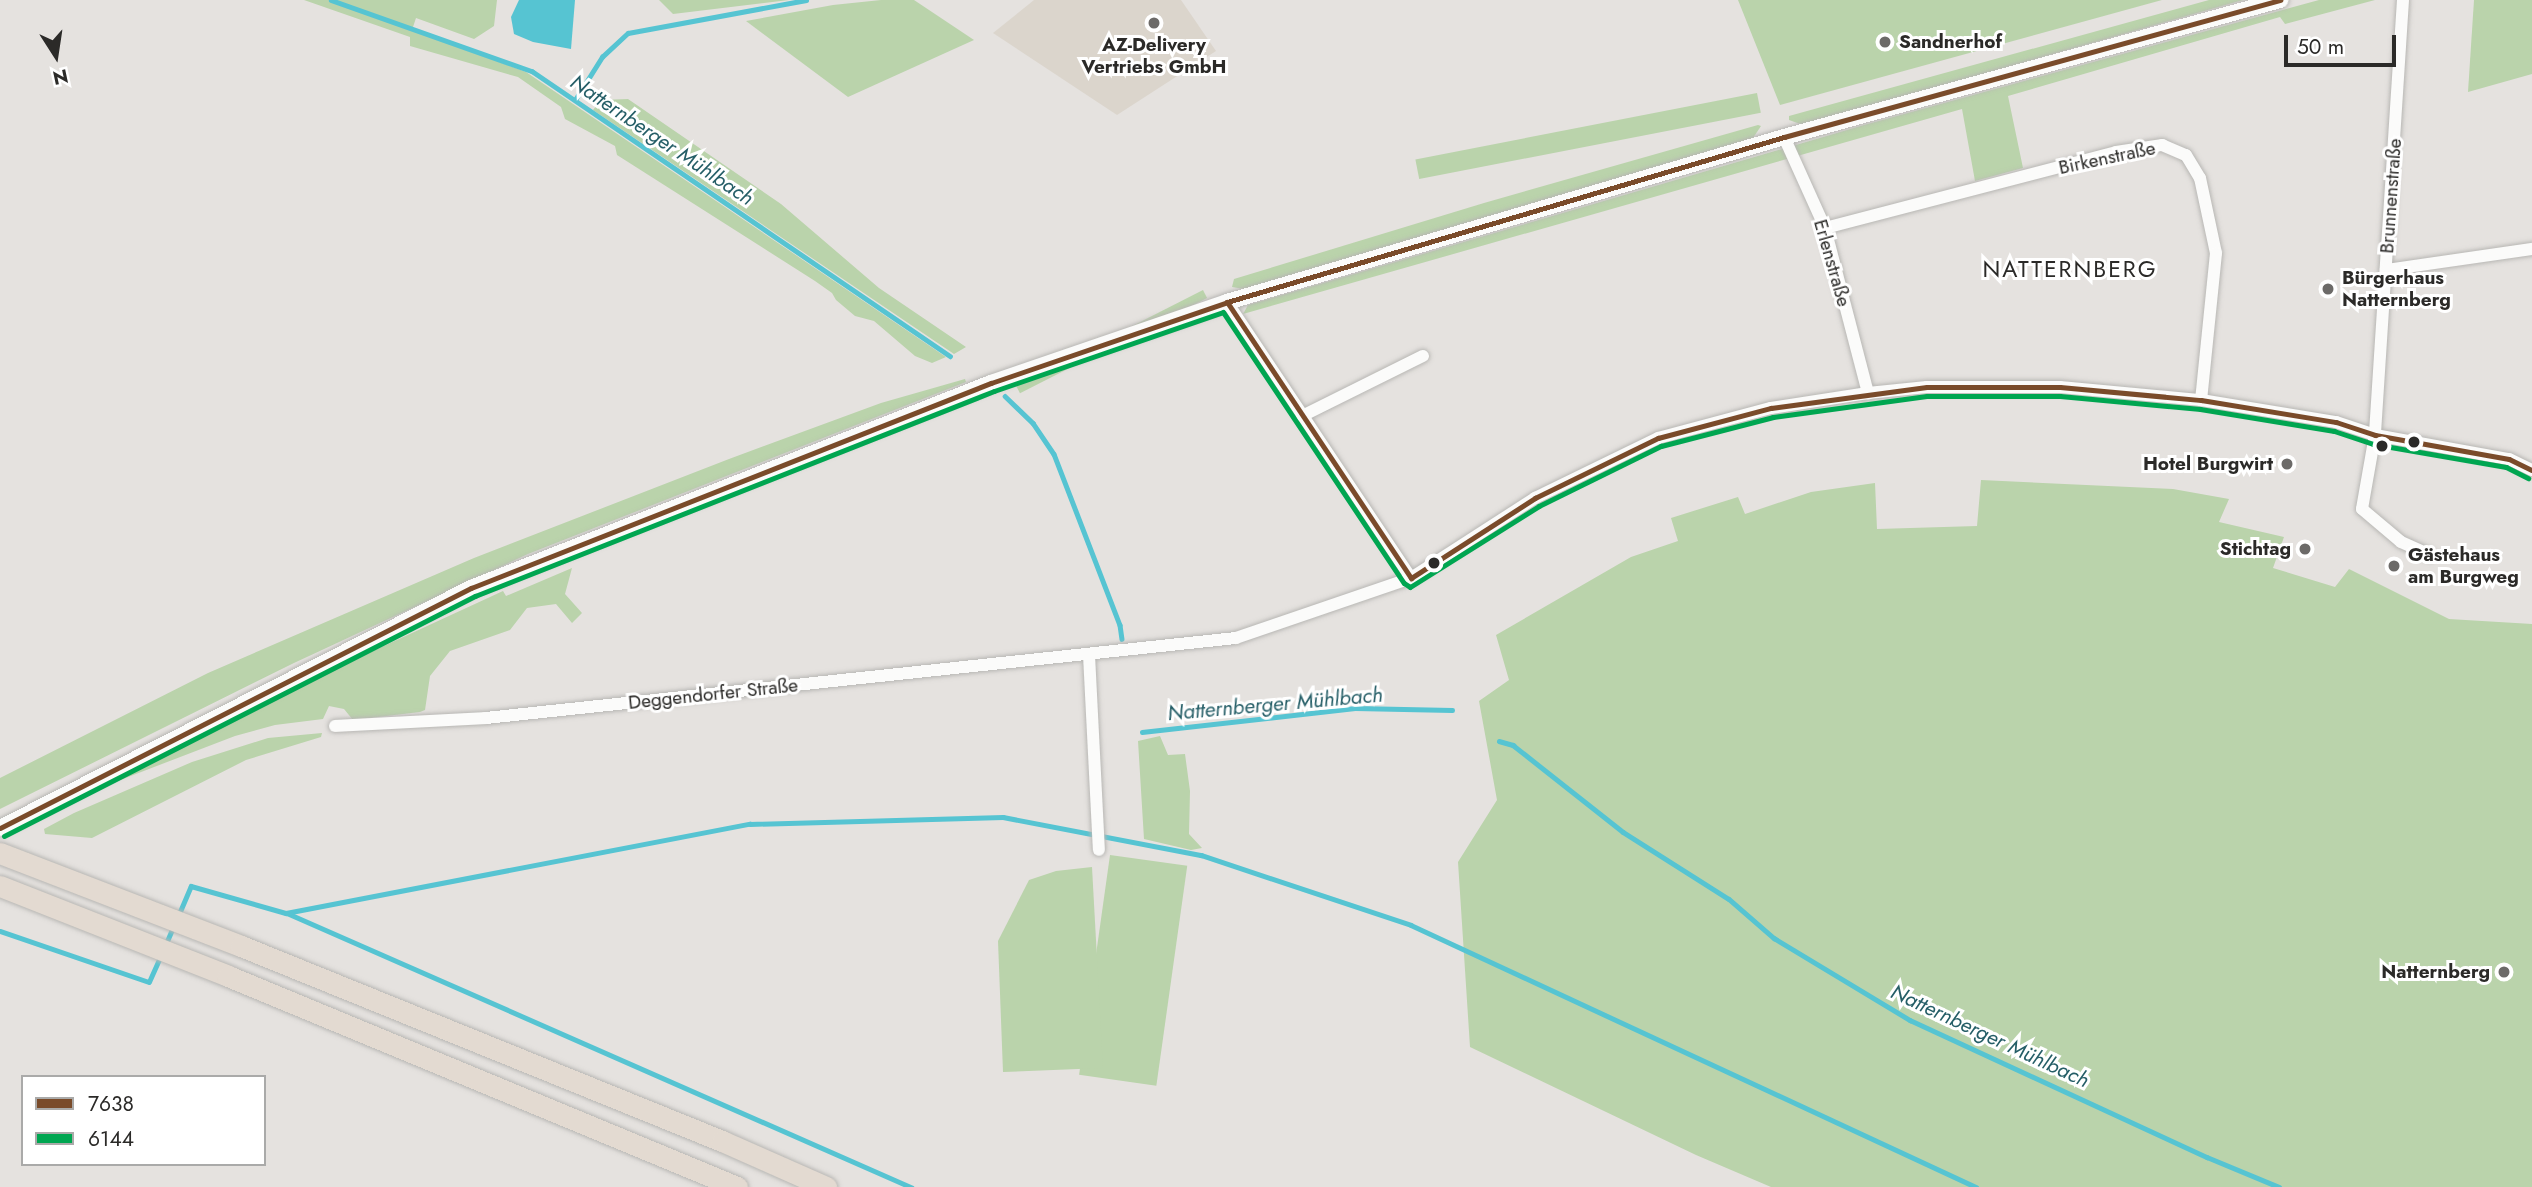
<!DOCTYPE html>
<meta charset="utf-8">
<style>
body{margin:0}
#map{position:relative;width:2532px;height:1187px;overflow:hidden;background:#e5e2df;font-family:Jost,sans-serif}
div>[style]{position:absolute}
.built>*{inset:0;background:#dbd5cc}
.green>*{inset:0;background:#bad3ab;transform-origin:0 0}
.water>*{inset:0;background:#56c4d2}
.stream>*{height:4.5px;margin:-2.25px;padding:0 2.25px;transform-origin:2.25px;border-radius:2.25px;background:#56c4d2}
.roads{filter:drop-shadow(0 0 2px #b8b7b4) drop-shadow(0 0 2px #b8b7b4)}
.minor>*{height:12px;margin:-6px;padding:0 6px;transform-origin:6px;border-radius:6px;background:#fbfbfa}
.secondary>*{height:16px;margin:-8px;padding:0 8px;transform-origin:8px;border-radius:8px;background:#fbfbfa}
.motorway>*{height:21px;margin:-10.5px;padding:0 10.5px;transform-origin:10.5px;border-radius:10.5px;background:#e3dad1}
.bus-1>*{height:5px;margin:-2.5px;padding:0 2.5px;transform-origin:2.5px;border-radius:2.5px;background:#7a4b2a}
.bus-2>*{height:5px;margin:-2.5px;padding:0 2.5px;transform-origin:2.5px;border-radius:2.5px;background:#00a651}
.dots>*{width:19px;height:19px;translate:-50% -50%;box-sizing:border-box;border:4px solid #fff;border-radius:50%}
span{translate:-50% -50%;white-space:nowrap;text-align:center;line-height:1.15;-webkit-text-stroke:6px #fff;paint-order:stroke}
.poi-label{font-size:19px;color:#2b2a28;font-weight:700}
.left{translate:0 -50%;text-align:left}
.right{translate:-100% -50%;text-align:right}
.street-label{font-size:19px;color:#2b2a28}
.water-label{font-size:21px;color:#255e67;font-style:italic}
.quarter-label{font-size:23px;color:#2b2a28;letter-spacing:2px}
.legend{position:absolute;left:21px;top:1075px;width:245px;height:91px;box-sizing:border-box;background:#fff;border:2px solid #aaaaa9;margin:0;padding:9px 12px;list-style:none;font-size:21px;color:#2b2a28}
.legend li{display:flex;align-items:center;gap:14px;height:35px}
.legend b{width:35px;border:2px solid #aaaaa9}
.north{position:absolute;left:21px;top:21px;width:70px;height:70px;-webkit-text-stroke:5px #fff;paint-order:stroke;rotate:168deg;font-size:19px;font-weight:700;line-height:28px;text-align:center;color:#2b2a28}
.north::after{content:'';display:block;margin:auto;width:24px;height:32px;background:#2b2a28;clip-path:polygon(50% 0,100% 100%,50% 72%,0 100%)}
.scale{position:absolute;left:2284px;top:35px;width:112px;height:32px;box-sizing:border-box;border:4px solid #2b2a28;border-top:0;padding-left:9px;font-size:21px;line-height:24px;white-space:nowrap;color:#2b2a28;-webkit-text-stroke:5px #fff;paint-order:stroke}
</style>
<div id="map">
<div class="built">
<i style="clip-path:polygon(1034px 0,1181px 0,1216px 51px,1117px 115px,993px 33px)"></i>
</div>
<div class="green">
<i style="clip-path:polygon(304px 0,497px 0,494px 26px,474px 39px,416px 18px,412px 30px,526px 72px,946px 357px,932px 363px,915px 356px,874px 321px,855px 316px,836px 300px,832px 293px,815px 281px,617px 155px,615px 146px,565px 119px,561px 107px,518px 77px,410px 46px,410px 37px)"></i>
<i style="clip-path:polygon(659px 0,789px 0,673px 14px)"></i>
<i style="clip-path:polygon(881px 0,914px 0,974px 40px,848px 97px,746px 21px,833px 5px)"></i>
<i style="clip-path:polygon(1738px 0,2162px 0,1780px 105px)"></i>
<i style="clip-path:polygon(2209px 0,2243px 0,1803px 125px,1789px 120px,1789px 116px)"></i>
<i style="clip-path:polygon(2319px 0,2375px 0,2285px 24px,2280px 17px,2008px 96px,2023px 168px,1975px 181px,1962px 109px,1243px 314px,1248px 305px,1864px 125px)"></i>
<i style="clip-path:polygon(2474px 0,2532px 0,2532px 74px,2468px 92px)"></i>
<i style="left:1757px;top:93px;width:20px;height:348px;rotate:79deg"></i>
<i style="clip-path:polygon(628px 99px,781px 204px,879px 288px,966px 347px,954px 354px,593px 110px,601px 100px)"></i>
<i style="clip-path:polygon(1758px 125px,1761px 126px,1753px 138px,1244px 289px,1232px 287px,1234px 279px,1484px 203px)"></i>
<i style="left:1203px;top:290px;width:9px;height:210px;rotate:63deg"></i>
<i style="clip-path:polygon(965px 379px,966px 382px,528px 554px,294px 663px,0 809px,0 778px,208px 673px,474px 558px,729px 459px,881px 403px)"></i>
<i style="clip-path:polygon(1981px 480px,2173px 489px,2229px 499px,2219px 522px,2284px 537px,2273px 568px,2335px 587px,2349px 569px,2449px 619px,2532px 624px,2532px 1187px,1771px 1187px,1696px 1155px,1470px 1047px,1458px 862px,1497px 800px,1479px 701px,1509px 680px,1496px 635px,1631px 557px,1678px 541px,1671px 518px,1738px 497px,1745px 514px,1811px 492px,1875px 483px,1877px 529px,1977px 526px)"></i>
<i style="clip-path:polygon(572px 568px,565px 594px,582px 613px,572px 623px,556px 604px,527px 608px,510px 630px,450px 651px,430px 676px,425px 710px,420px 712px,353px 720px,344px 709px,329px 706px,323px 719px,275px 725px,235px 736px,115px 782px,347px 663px,503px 591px,506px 596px)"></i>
<i style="clip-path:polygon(322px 733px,321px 737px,246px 760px,92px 838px,45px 834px,44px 829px,74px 813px,192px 762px,268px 738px)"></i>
<i style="clip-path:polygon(1160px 736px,1168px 755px,1185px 754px,1190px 791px,1189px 834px,1202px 848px,1191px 850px,1144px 839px,1138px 741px)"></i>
<i style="left:1110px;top:855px;width:78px;height:222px;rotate:8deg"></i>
<i style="clip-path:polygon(1092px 867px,1103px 1068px,1003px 1072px,998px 941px,1029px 880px,1056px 871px)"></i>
</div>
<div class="water">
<i style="clip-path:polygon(519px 0,575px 0,571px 49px,533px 42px,514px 34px,511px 17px)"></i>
</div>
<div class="stream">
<i style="left:331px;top:0;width:213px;rotate:19.5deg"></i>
<i style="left:532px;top:71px;width:506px;rotate:34.29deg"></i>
<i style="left:575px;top:100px;width:51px;rotate:-57.9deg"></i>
<i style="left:602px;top:57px;width:35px;rotate:-43deg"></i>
<i style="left:628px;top:33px;width:181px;rotate:-10.5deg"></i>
<i style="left:1005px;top:396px;width:39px;rotate:44deg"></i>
<i style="left:1033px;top:423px;width:37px;rotate:56deg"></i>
<i style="left:1054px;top:454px;width:183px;rotate:68.9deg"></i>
<i style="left:1120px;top:625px;width:14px;rotate:82deg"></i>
<i style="left:1142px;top:732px;width:214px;rotate:-6.4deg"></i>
<i style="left:1355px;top:708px;width:97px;rotate:1.2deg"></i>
<i style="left:1499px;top:741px;width:15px;rotate:16deg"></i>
<i style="left:1513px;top:745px;width:140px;rotate:38.3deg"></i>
<i style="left:1623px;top:832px;width:125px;rotate:32.3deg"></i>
<i style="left:1729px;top:899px;width:60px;rotate:40.9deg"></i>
<i style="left:1774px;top:938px;width:159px;rotate:31.1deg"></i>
<i style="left:1910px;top:1020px;width:327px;rotate:24.8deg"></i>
<i style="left:2207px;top:1157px;width:78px;rotate:22.6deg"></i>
<i style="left:287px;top:913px;width:682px;rotate:23.71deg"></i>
<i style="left:179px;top:914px;width:30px;rotate:-67deg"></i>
<i style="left:191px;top:886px;width:99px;rotate:15.9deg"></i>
<i style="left:286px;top:913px;width:472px;rotate:-10.9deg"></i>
<i style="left:750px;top:824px;width:253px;rotate:-1.6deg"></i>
<i style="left:1003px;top:817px;width:202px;rotate:10.9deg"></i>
<i style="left:1201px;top:855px;width:221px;rotate:18.4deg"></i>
<i style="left:1411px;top:925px;width:623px;rotate:24.88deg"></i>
<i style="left:0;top:931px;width:157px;rotate:18.9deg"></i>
<i style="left:149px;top:982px;width:27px;rotate:-66deg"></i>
<i style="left:165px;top:946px;width:23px;rotate:-67deg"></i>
</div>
<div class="roads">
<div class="minor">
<i style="left:2403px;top:0;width:436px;rotate:93.7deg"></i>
<i style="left:2375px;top:435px;width:75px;rotate:100deg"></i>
<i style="left:2362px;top:509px;width:51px;rotate:40.2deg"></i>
<i style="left:2401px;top:542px;width:32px;rotate:24deg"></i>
<i style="left:1784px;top:137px;width:100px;rotate:65.7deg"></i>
<i style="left:1825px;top:228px;width:171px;rotate:75.4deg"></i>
<i style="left:1825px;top:228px;width:301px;rotate:-14.6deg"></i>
<i style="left:2116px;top:152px;width:47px;rotate:-8.7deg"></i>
<i style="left:2162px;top:145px;width:26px;rotate:23deg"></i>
<i style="left:2186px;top:155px;width:27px;rotate:59deg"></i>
<i style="left:2200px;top:178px;width:77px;rotate:78deg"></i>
<i style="left:2216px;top:253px;width:148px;rotate:95.8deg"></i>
<i style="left:2386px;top:270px;width:148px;rotate:-8.2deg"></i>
<i style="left:1227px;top:302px;width:332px;rotate:56.3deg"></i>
<i style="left:1302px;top:416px;width:135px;rotate:-26.4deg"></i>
<i style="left:1089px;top:655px;width:195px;rotate:87.1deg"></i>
<i style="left:335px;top:726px;width:151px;rotate:-3deg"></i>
<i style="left:486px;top:718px;width:754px;rotate:-6.09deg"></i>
<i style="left:1236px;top:638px;width:185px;rotate:-18.9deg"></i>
<i style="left:1411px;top:578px;width:148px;rotate:-32.8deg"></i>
<i style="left:1535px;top:498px;width:137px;rotate:-26deg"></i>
<i style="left:1658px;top:438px;width:117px;rotate:-14.9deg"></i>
<i style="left:1771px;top:408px;width:98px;rotate:-8.8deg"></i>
<i style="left:1868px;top:393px;width:59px;rotate:-5.8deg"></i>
<i style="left:1927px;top:387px;width:133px"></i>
<i style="left:2060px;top:387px;width:142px;rotate:5.3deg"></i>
<i style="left:2201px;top:400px;width:137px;rotate:9.3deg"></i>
<i style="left:2336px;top:422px;width:41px;rotate:18.4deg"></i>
<i style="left:2375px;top:435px;width:136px;rotate:10.2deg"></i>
<i style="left:2509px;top:459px;width:25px;rotate:26deg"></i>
</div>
<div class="secondary">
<i style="left:0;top:828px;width:529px;rotate:-27deg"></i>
<i style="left:471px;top:588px;width:559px;rotate:-21.52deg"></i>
<i style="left:991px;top:383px;width:250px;rotate:-18.9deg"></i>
<i style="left:1227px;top:302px;width:581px;rotate:-16.5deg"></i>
<i style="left:1784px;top:137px;width:515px;rotate:-15.44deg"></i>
</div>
<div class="motorway">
<i style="left:0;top:853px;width:258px;rotate:21.1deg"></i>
<i style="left:241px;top:946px;width:519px;rotate:22.07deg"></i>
<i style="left:722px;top:1141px;width:114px;rotate:23.9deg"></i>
<i style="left:0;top:886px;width:245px;rotate:21.5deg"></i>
<i style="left:228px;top:976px;width:551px;rotate:22.52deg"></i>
</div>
</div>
<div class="bus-1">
<i style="left:1227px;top:302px;width:332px;rotate:56.3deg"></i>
<i style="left:1411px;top:578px;width:148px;rotate:-32.8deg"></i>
<i style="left:1535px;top:498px;width:137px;rotate:-26deg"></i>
<i style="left:1658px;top:438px;width:117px;rotate:-14.9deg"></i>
<i style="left:1771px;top:408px;width:157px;rotate:-7.7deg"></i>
<i style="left:1927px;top:387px;width:133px"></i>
<i style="left:2060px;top:387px;width:142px;rotate:5.3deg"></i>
<i style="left:2201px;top:400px;width:137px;rotate:9.3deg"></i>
<i style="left:2336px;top:422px;width:41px;rotate:18.4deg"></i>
<i style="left:2375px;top:435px;width:136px;rotate:10.2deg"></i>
<i style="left:2509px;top:459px;width:25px;rotate:26deg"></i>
<i style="left:0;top:828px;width:529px;rotate:-27deg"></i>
<i style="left:471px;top:588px;width:559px;rotate:-21.52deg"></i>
<i style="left:991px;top:383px;width:250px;rotate:-18.9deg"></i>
<i style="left:1227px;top:302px;width:581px;rotate:-16.5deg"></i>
<i style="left:1784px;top:137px;width:515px;rotate:-15.44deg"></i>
</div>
<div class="bus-2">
<i style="left:4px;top:836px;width:529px;rotate:-27deg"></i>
<i style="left:475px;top:596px;width:558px;rotate:-21.55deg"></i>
<i style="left:994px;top:391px;width:242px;rotate:-19deg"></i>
<i style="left:1223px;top:312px;width:326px;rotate:56.3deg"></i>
<i style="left:1404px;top:583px;width:7px;rotate:34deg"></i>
<i style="left:1410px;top:587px;width:152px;rotate:-32.1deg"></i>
<i style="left:1539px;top:506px;width:136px;rotate:-26.2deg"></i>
<i style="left:1661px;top:446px;width:116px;rotate:-14.5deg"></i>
<i style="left:1773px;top:417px;width:155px;rotate:-7.8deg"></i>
<i style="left:1927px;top:396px;width:133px"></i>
<i style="left:2060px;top:396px;width:141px;rotate:5.3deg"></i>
<i style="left:2200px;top:409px;width:136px;rotate:9.3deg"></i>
<i style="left:2334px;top:431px;width:41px;rotate:18.4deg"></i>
<i style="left:2373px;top:444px;width:135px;rotate:9.8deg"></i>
<i style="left:2506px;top:467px;width:25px;rotate:27deg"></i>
</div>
<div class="dots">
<i style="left:1154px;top:23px;background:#6c6a68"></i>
<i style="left:1885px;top:42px;background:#6c6a68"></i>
<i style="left:2328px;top:289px;background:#6c6a68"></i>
<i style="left:2414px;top:442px;background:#2b2a28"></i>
<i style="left:2382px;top:446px;background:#2b2a28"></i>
<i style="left:2287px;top:464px;background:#6c6a68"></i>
<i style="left:2305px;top:549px;background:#6c6a68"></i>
<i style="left:1434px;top:563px;background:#2b2a28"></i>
<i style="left:2394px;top:566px;background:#6c6a68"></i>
<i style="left:2504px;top:972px;background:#6c6a68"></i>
</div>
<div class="poi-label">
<span class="left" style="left:1899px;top:42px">Sandnerhof</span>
<span style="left:1154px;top:56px">AZ-Delivery<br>Vertriebs GmbH</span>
<span class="left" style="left:2342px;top:289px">Bürgerhaus<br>Natternberg</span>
<span class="right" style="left:2273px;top:464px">Hotel Burgwirt</span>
<span class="right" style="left:2291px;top:549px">Stichtag</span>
<span class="left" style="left:2408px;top:566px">Gästehaus<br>am Burgweg</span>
<span class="right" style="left:2490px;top:972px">Natternberg</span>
</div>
<div class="street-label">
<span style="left:2107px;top:158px;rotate:-12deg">Birkenstraße</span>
<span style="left:2391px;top:196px;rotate:-86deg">Brunnenstraße</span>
<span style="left:1832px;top:263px;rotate:74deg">Erlenstraße</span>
<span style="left:713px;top:694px;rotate:-6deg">Deggendorfer Straße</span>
</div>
<div class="water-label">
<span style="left:662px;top:140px;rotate:34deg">Natternberger Mühlbach</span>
<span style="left:1275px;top:704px;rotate:-5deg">Natternberger Mühlbach</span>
<span style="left:1990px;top:1036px;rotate:25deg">Natternberger Mühlbach</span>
</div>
<div class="quarter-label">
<span style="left:2070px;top:269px">NATTERNBERG</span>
</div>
<ul class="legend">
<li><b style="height:9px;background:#7a4b2a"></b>7638</li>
<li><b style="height:9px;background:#00a651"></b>6144</li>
</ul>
<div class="north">N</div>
<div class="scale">50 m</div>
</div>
